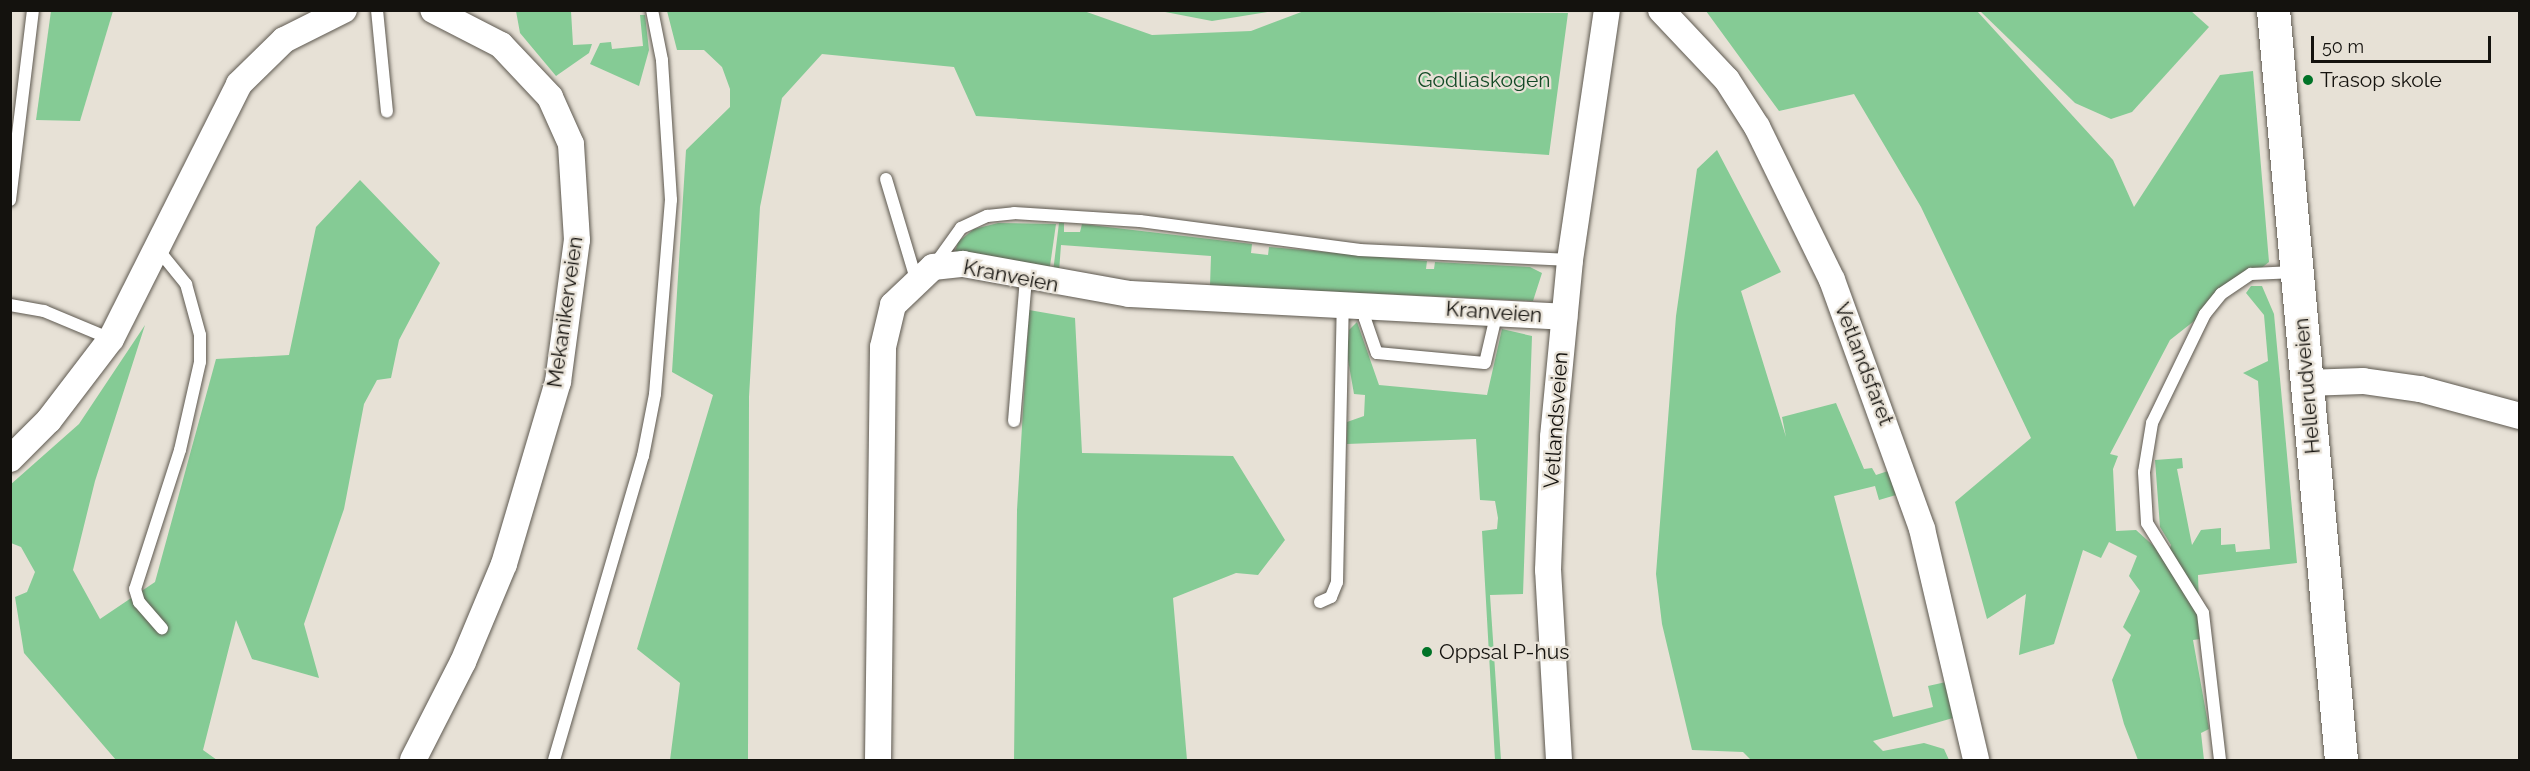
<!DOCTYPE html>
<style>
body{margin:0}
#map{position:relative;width:2530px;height:771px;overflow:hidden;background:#e7e1d6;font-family:Raleway,sans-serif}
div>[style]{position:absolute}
.green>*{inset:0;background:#85cb95}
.roads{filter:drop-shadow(0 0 2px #5e5950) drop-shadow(0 0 2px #5e5950)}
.service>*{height:12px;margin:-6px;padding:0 6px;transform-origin:6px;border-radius:6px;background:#fff}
.minor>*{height:26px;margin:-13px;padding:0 13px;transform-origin:13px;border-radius:13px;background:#fff}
.secondary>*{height:33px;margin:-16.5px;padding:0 16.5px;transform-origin:16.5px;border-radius:16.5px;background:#fff}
.dots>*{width:16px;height:16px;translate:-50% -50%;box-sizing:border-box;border:3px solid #e7e1d6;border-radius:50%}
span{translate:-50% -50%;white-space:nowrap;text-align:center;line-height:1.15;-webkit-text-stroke:4.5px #e7e1d6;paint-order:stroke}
.park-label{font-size:21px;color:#134a26}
.poi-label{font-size:21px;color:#14120e}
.left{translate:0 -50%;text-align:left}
.street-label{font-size:21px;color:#14120e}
.frame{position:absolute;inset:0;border:12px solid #14120e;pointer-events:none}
.scale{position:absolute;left:2311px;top:36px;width:180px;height:27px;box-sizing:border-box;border:3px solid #14120e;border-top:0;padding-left:8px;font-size:18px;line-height:21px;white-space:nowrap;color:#14120e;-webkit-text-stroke:4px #e7e1d6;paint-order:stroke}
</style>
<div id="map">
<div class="green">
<i style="clip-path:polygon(51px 11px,113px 11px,80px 121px,36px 120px)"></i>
<i style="clip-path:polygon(516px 11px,571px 11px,573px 45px,592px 44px,589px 53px,556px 76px,520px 33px)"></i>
<i style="clip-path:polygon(667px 11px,1084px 11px,1152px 35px,1251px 31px,1304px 11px,1568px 13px,1549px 155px,976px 116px,954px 67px,822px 54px,782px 98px,760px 207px,749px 397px,748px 760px,670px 760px,680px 683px,637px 649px,713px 395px,672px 372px,686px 150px,730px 107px,730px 89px,722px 67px,704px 50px,677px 50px)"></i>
<i style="clip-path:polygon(1160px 11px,1273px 11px,1212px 21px)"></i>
<i style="clip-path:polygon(1706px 11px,1977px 11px,2113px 160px,2134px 207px,2220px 75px,2253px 71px,2269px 262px,2170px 340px,2110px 454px,2118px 456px,2113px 469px,2116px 531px,2136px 530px,2167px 558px,2171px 545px,2160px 527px,2155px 460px,2182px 458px,2183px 468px,2177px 469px,2192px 545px,2201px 530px,2221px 528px,2221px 545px,2235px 544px,2236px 552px,2270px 549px,2258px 381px,2243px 373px,2268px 361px,2264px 315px,2246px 293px,2251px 286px,2262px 286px,2274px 314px,2297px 563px,2198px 575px,2200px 639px,2193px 640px,2209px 729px,2201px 733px,2204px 760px,2138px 760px,2124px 724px,2112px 680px,2131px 635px,2123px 627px,2140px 591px,2129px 576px,2137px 556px,2109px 542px,2101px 558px,2083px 550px,2054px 644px,2019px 655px,2026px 594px,1987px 619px,1955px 502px,2031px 438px,1921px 207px,1854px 94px,1779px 111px)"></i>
<i style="clip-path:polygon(1980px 11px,2191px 11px,2209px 27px,2132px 112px,2111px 119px,2075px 103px)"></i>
<i style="clip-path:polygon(640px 15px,645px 15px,649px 50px,639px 86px,590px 64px,600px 43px,611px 42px,612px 49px,643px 46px)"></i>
<i style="clip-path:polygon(1717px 150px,1781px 272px,1741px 291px,1786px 437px,1782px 417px,1836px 403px,1864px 469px,1872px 468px,1876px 475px,1888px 471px,1896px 495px,1879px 500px,1875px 486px,1834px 496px,1893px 717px,1933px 707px,1928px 686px,1946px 682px,1953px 718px,1873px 741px,1883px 751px,1924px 743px,1944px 749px,1949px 760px,1751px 760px,1743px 752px,1692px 750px,1662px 624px,1656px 574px,1676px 316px,1697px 169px)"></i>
<i style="clip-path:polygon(360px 180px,440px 263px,399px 340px,391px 378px,377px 380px,364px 404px,344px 509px,304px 624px,319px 678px,252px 659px,236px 620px,203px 750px,217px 760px,116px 760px,24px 653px,15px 597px,27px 592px,35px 572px,21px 547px,11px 543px,10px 485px,79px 424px,145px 325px,95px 481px,73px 570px,100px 619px,155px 582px,216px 359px,289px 355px,316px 227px)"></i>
<i style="clip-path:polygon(998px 223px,1056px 224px,1049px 273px,955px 252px,958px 242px,974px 229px)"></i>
<i style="clip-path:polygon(1059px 223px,1064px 223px,1064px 232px,1080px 232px,1082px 224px,1252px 244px,1251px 253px,1268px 255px,1269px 247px,1427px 261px,1426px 269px,1434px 269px,1435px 262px,1530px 267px,1542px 273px,1533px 301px,1210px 286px,1211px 256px,1061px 245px,1059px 272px,1053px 272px)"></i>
<i style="clip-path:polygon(1029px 310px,1075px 318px,1082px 453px,1233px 456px,1285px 540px,1258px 575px,1236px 573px,1173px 598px,1187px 760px,1014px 760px,1017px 510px)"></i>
<i style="clip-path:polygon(1357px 322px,1379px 385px,1487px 395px,1502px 329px,1532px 336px,1523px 594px,1490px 595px,1501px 760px,1495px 760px,1482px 531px,1497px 529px,1498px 518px,1495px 501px,1480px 500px,1476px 439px,1347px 444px,1347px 422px,1364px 416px,1365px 395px,1354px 394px,1347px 354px,1349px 330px)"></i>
</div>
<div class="roads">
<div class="service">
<i style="left:377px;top:10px;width:102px;rotate:84.4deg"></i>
<i style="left:886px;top:179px;width:104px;rotate:73.3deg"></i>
<i style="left:10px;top:200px;width:191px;rotate:-83.1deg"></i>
<i style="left:156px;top:247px;width:48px;rotate:51deg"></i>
<i style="left:186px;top:284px;width:53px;rotate:74.6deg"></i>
<i style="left:200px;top:335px;width:27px;rotate:90deg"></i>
<i style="left:200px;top:362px;width:90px;rotate:102.8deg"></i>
<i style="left:180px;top:450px;width:146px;rotate:107.9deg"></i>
<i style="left:135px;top:589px;width:14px;rotate:73deg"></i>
<i style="left:139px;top:602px;width:35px;rotate:49deg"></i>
<i style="left:933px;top:267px;width:48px;rotate:-54.3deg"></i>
<i style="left:961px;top:228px;width:29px;rotate:-25deg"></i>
<i style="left:987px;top:216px;width:27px;rotate:-6deg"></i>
<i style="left:1014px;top:213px;width:126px;rotate:3.6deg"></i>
<i style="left:1140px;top:221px;width:222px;rotate:7.5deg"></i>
<i style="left:1360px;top:250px;width:210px;rotate:2.7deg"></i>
<i style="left:10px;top:305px;width:35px;rotate:10deg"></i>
<i style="left:44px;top:311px;width:73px;rotate:22.7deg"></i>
<i style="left:1367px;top:305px;width:14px;rotate:98deg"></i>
<i style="left:1365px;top:319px;width:36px;rotate:71deg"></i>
<i style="left:1377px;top:353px;width:108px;rotate:5.3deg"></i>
<i style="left:1485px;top:363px;width:52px;rotate:-76.8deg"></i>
<i style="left:1014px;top:421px;width:144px;rotate:-85.2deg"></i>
<i style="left:1320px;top:602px;width:12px;rotate:-24deg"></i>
<i style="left:1331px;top:597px;width:16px;rotate:-68deg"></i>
<i style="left:1337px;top:582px;width:278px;rotate:-88.8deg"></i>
<i style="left:554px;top:760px;width:317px;rotate:-73.7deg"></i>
<i style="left:643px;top:456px;width:63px;rotate:-79deg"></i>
<i style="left:655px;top:394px;width:195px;rotate:-85.3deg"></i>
<i style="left:671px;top:200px;width:140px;rotate:-93.7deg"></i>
<i style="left:662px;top:60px;width:51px;rotate:-101.3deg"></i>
<i style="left:2220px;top:760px;width:148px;rotate:-96.6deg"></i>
<i style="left:2203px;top:613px;width:106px;rotate:-121.9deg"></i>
<i style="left:2147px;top:523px;width:51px;rotate:-93.4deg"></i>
<i style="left:2144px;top:472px;width:50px;rotate:-80.7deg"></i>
<i style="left:2152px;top:423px;width:121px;rotate:-64.1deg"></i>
<i style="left:2205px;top:314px;width:26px;rotate:-51deg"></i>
<i style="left:2221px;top:294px;width:36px;rotate:-34deg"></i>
<i style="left:2251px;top:274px;width:44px;rotate:-2.6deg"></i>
</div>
<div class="minor">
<i style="left:1661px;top:10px;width:96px;rotate:46.7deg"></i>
<i style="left:1727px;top:80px;width:56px;rotate:57.4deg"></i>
<i style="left:1757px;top:127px;width:170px;rotate:63.9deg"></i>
<i style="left:1832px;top:280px;width:265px;rotate:70.1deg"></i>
<i style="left:1922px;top:529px;width:237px;rotate:76.8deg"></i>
<i style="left:2306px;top:383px;width:57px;rotate:-2deg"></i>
<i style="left:2363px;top:381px;width:58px;rotate:8deg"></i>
<i style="left:2420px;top:389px;width:104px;rotate:15.1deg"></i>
<i style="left:10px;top:459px;width:55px;rotate:-45deg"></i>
<i style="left:49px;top:420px;width:102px;rotate:-52.6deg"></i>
<i style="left:111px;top:339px;width:285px;rotate:-63.3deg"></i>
<i style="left:239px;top:84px;width:63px;rotate:-44.4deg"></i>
<i style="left:284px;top:40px;width:67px;rotate:-26.6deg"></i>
<i style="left:413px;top:760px;width:110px;rotate:-63deg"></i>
<i style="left:463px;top:662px;width:106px;rotate:-67.3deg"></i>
<i style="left:504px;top:564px;width:190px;rotate:-73.5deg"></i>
<i style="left:558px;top:382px;width:143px;rotate:-82.4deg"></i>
<i style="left:577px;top:240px;width:96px;rotate:-93.6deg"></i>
<i style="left:571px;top:144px;width:51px;rotate:-114.1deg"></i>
<i style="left:550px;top:97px;width:71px;rotate:-133.3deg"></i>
<i style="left:501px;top:45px;width:76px;rotate:-152.8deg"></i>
<i style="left:878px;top:760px;width:413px;rotate:-89.3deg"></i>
<i style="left:883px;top:347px;width:43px;rotate:-76.6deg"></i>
<i style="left:893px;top:305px;width:55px;rotate:-43.5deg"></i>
<i style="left:933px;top:267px;width:30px;rotate:-6deg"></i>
<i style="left:963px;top:264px;width:169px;rotate:10.2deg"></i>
<i style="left:1129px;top:294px;width:436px;rotate:3deg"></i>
<i style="left:1559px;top:760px;width:190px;rotate:-93.3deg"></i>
<i style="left:1548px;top:570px;width:133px;rotate:-87.8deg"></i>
<i style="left:1553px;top:437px;width:178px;rotate:-84.5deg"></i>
<i style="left:1570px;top:260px;width:253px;rotate:-81.6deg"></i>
</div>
<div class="secondary">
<i style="left:2273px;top:10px;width:753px;rotate:84.82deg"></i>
</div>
</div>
<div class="dots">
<i style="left:2308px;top:80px;background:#007327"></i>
<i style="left:1427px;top:652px;background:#007327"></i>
</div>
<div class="park-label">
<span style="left:1484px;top:80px">Godliaskogen</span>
</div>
<div class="poi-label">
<span class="left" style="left:2320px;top:80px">Trasop skole</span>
<span class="left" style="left:1439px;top:652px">Oppsal P-hus</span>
</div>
<div class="street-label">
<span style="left:1011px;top:276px;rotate:11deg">Kranveien</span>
<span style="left:565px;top:312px;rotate:-82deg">Mekanikerveien</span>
<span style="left:1494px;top:312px;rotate:4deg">Kranveien</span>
<span style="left:1864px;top:364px;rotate:69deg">Vetlandsfaret</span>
<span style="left:2307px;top:386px;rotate:-95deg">Hellerudveien</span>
<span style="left:1556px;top:420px;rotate:-86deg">Vetlandsveien</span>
</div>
<div class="frame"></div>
<div class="scale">50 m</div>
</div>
